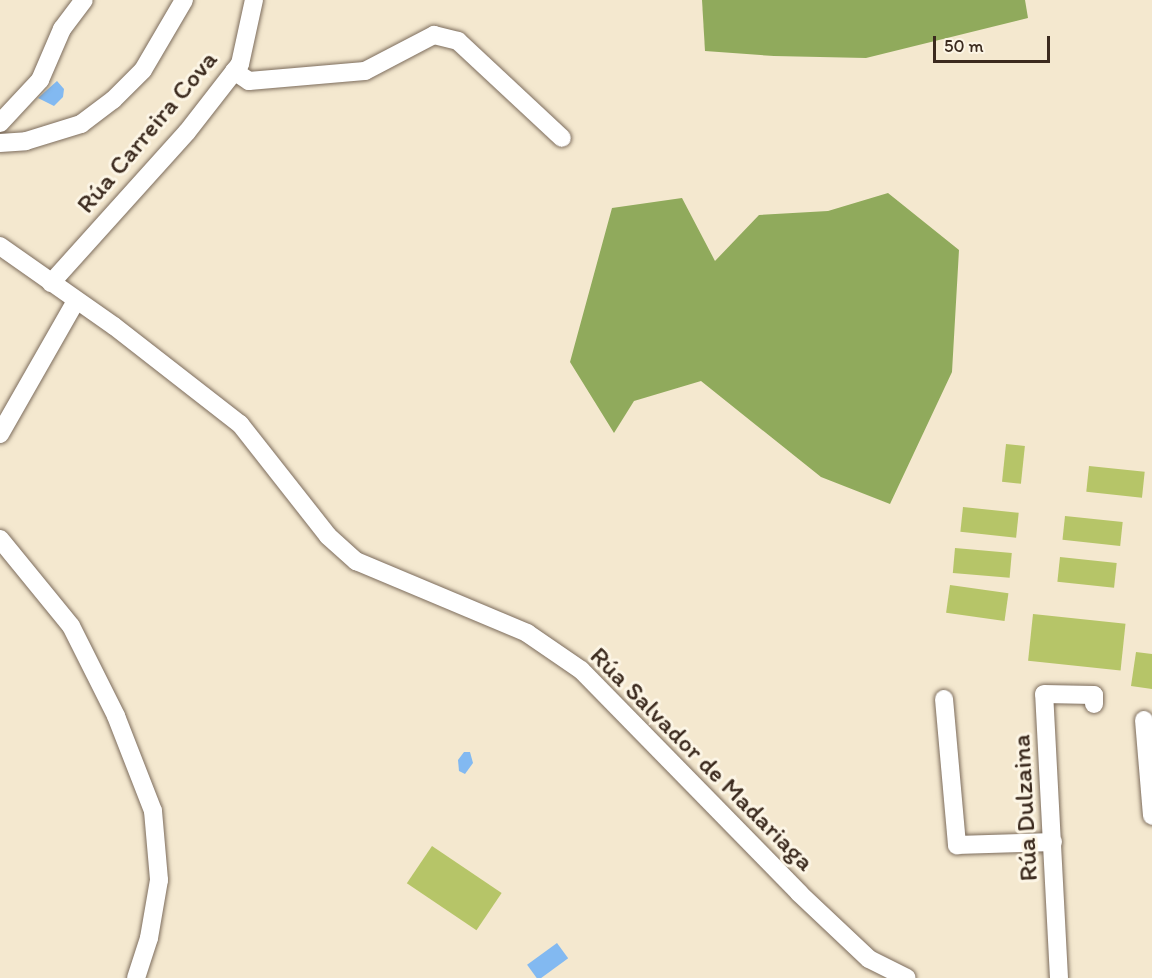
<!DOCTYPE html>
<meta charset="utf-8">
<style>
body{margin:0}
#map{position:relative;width:1152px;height:978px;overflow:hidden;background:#f4e8cf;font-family:Itim,sans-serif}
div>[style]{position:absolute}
.green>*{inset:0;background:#b6c568;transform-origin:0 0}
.forest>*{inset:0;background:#90aa5c}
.water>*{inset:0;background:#82b9f1;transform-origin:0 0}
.roads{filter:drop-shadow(0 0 2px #7c6c5c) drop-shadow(0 0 2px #7c6c5c)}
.minor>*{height:18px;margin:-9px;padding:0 9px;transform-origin:9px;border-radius:9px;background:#fff}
span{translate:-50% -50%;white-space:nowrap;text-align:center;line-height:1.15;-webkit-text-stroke:6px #fcf5e5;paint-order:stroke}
.street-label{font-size:26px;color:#3b2a1e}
.scale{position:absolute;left:933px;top:36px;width:117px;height:27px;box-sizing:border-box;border:3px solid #3b2a1e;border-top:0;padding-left:8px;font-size:18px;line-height:21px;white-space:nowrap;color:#3b2a1e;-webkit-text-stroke:4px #fcf5e5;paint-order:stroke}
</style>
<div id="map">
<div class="green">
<i style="left:1006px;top:444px;width:19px;height:38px;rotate:6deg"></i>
<i style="left:1089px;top:466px;width:56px;height:26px;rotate:6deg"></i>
<i style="left:963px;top:507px;width:56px;height:25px;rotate:6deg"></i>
<i style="left:1065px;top:516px;width:58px;height:24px;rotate:6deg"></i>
<i style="left:955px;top:548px;width:57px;height:25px;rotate:5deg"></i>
<i style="left:1060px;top:557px;width:57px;height:25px;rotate:6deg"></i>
<i style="left:950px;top:585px;width:59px;height:28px;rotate:8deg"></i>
<i style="left:1033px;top:614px;width:93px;height:47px;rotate:6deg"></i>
<i style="clip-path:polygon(1136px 652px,1152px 654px,1152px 689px,1131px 686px)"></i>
<i style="left:432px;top:846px;width:84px;height:45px;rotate:34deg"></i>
</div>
<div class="forest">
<i style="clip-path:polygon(702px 0,1025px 0,1028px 18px,866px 58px,774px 56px,705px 51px)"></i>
<i style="clip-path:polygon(888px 193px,959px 250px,952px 372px,890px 504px,821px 477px,701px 381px,634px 401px,614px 433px,570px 362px,612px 208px,682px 198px,715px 261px,759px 215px,828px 211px)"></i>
</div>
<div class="water">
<i style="clip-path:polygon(57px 81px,64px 89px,63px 97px,54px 106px,38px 98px)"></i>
<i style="clip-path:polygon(464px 752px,470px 752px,473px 763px,465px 774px,459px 771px,458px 760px)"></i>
<i style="left:557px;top:943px;width:19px;height:37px;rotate:54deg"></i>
</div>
<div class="roads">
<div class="minor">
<i style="left:234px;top:71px;width:18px;rotate:34deg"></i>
<i style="left:249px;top:81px;width:116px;rotate:-4.9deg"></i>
<i style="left:365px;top:71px;width:78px;rotate:-27.6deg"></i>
<i style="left:434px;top:35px;width:25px;rotate:14deg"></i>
<i style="left:458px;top:41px;width:142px;rotate:43deg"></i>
<i style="left:0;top:123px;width:59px;rotate:-47.1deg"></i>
<i style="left:40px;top:80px;width:56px;rotate:-66.7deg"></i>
<i style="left:62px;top:29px;width:36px;rotate:-53deg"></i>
<i style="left:0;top:143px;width:26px;rotate:-4deg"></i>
<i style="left:26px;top:141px;width:58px;rotate:-17.2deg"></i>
<i style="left:81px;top:124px;width:40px;rotate:-37deg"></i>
<i style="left:113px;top:100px;width:42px;rotate:-45deg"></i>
<i style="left:143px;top:70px;width:81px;rotate:-59.6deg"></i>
<i style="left:0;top:246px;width:139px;rotate:35.1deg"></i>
<i style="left:114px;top:326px;width:160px;rotate:37.9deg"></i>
<i style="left:240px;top:424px;width:142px;rotate:51.8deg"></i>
<i style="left:328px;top:536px;width:38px;rotate:42deg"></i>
<i style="left:356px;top:561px;width:186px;rotate:22.8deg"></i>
<i style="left:527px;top:633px;width:65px;rotate:34.4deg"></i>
<i style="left:581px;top:670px;width:312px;rotate:45.6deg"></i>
<i style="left:799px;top:893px;width:96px;rotate:43.3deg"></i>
<i style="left:869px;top:959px;width:42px;rotate:26.6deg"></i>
<i style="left:51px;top:283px;width:203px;rotate:-48deg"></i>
<i style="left:187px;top:132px;width:86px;rotate:-52.1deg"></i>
<i style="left:240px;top:64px;width:66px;rotate:-77.7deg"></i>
<i style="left:0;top:434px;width:153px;rotate:-60.3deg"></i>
<i style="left:0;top:539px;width:112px;rotate:50.8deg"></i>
<i style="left:71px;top:626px;width:101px;rotate:63.4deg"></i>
<i style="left:116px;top:716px;width:102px;rotate:68.7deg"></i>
<i style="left:153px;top:811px;width:69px;rotate:85deg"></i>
<i style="left:159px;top:880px;width:59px;rotate:99.8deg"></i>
<i style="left:149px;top:938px;width:42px;rotate:108deg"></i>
<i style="left:944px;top:699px;width:147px;rotate:84.9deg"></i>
<i style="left:957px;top:845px;width:96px;rotate:-1.8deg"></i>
<i style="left:1144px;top:720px;width:96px;rotate:85.2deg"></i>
<i style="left:1059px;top:978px;width:284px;rotate:-93deg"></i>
<i style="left:1044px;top:694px;width:50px;rotate:1.1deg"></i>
<i style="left:1094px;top:695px;width:9px;rotate:90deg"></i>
</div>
</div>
<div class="street-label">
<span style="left:147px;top:132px;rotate:-50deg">Rúa Carreira Cova</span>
<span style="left:702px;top:759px;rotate:45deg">Rúa Salvador de Madariaga</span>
<span style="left:1025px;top:808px;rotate:-93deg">Rúa Dulzaina</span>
</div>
<div class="scale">50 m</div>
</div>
